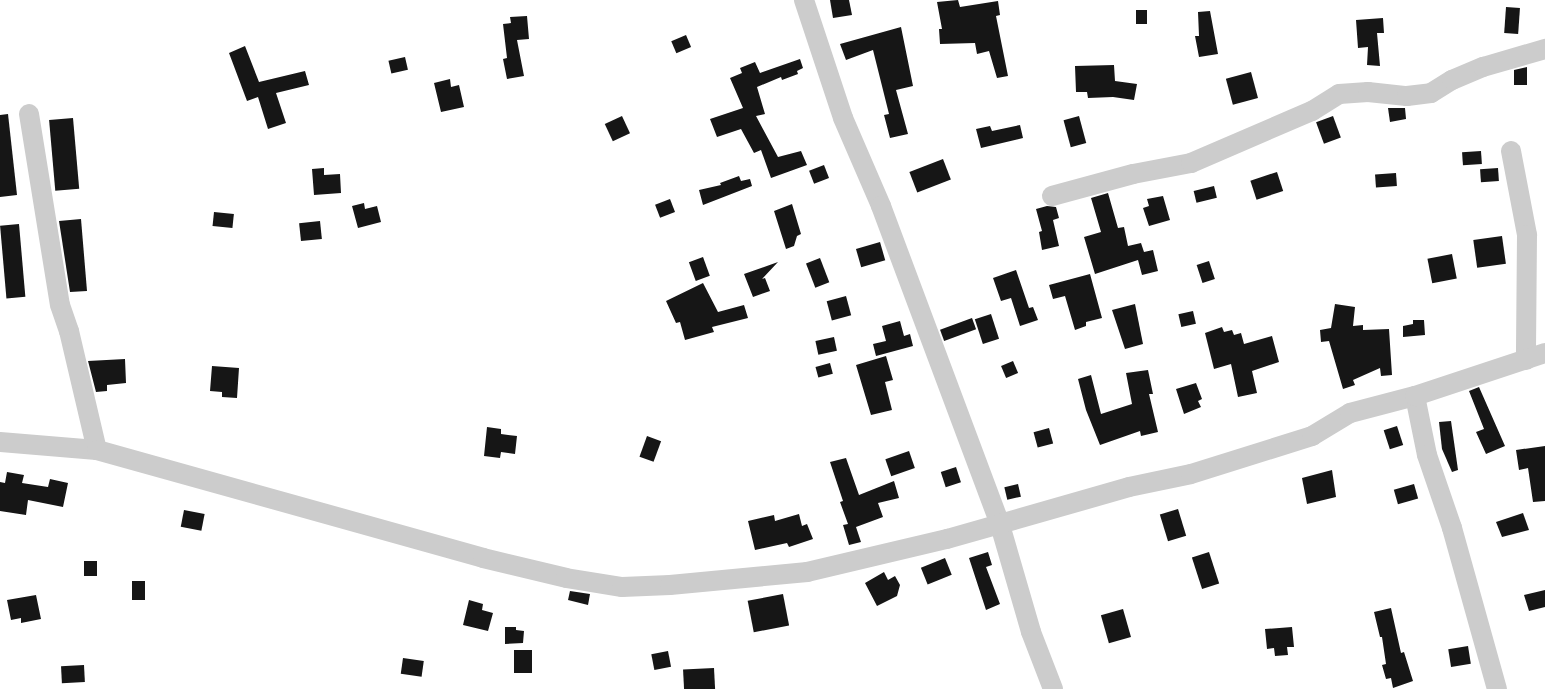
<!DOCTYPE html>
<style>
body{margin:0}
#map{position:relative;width:1545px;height:689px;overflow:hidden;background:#fff;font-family:Commissioner,sans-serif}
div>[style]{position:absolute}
.building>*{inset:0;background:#161616;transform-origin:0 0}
.minor>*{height:20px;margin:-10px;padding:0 10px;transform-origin:10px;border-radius:10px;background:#ccc}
span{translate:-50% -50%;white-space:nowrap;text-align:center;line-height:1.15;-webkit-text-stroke:6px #fff;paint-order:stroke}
</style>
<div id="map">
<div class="building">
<i style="clip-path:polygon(830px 0,849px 0,852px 15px,833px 18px)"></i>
<i style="clip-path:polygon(958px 0,960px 7px,998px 1px,1000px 15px,996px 16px,1008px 76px,997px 78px,989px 51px,977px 54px,975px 43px,940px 44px,939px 29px,942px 29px,937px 2px)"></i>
<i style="left:1506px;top:7px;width:14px;height:26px;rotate:4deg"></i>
<i style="left:1136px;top:10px;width:11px;height:14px"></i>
<i style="clip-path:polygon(1210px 11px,1218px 54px,1199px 57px,1195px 36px,1199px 36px,1198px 12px)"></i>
<i style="clip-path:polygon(527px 16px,529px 39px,517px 40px,524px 76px,507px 79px,503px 59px,507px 58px,503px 24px,511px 23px,510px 17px)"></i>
<i style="clip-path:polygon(1383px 18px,1384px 33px,1377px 33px,1380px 66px,1367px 65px,1368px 47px,1358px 48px,1356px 20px)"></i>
<i style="clip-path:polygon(901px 27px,913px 86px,896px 90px,908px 134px,890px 138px,884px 115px,889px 114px,873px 50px,846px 60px,840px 44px)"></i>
<i style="left:686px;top:35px;width:13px;height:16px;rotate:67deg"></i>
<i style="clip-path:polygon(245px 46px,259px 82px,305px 71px,309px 85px,276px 93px,286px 123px,268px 129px,258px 97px,247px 101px,229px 53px)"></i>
<i style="left:405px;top:57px;width:13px;height:17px;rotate:77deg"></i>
<i style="clip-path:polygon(800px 59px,803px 68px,797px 71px,798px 74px,782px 80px,781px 77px,757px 87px,765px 114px,756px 116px,778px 157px,801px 151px,807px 165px,771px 178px,761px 150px,754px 153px,741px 129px,717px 137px,710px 119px,743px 108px,730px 78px,742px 73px,740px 68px,755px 62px,760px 73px)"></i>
<i style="clip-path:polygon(1114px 65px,1115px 81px,1137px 84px,1134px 100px,1113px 97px,1088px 98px,1087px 92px,1076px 92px,1075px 66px)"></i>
<i style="clip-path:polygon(1527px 67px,1527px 85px,1514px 85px,1514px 70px)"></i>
<i style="left:1251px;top:72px;width:27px;height:26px;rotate:75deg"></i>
<i style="clip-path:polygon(450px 79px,451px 87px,459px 85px,464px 107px,441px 112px,434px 83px)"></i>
<i style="clip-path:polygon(1388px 108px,1405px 108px,1406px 119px,1390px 122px)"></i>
<i style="clip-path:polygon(8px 114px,17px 195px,0 197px,0 115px)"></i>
<i style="left:622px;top:116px;width:19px;height:19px;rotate:65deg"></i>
<i style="left:1079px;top:116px;width:28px;height:16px;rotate:75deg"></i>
<i style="left:1333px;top:116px;width:23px;height:18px;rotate:70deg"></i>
<i style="left:73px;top:118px;width:71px;height:24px;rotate:85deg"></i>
<i style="clip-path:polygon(1020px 125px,1023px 138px,981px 148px,976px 129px,990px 126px,992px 131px)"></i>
<i style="left:1481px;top:151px;width:13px;height:19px;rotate:86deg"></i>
<i style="left:943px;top:159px;width:22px;height:36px;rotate:69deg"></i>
<i style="left:824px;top:165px;width:14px;height:16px;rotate:69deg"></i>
<i style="clip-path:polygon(324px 168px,324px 175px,340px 174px,341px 193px,314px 195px,312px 169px)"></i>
<i style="left:1498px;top:168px;width:13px;height:18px;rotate:86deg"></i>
<i style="left:1277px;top:172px;width:20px;height:28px;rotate:72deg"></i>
<i style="left:1396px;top:173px;width:13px;height:21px;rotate:86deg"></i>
<i style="clip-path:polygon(739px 176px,741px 181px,750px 179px,752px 186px,703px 205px,699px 190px,721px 185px,720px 183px)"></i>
<i style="left:1214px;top:186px;width:12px;height:21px;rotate:76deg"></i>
<i style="clip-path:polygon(1108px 193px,1118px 228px,1124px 227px,1128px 246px,1141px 243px,1144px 252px,1153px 250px,1158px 271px,1142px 275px,1138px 260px,1095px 274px,1084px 237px,1101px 232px,1091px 198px)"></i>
<i style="clip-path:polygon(1163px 196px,1170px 220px,1149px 226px,1143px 208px,1149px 206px,1147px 199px)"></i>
<i style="left:670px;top:199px;width:14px;height:16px;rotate:69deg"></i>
<i style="clip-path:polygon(364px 203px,365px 209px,377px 206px,381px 222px,358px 228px,352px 206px)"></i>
<i style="clip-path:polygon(792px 204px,801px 234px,797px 236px,794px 246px,786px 249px,774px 211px)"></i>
<i style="clip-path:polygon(1047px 206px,1056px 207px,1059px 218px,1053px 220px,1059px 246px,1042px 250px,1039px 232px,1042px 231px,1036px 209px)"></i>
<i style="left:214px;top:212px;width:20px;height:14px;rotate:6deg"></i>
<i style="clip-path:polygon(81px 219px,87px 291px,70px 292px,59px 221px)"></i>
<i style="left:320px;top:221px;width:18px;height:21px;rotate:84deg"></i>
<i style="left:19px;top:224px;width:73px;height:19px;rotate:85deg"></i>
<i style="left:1502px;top:236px;width:28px;height:29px;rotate:82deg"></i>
<i style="left:880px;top:242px;width:19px;height:25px;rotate:74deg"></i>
<i style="left:1452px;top:254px;width:25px;height:25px;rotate:79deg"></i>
<i style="left:703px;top:257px;width:20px;height:15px;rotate:70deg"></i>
<i style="left:820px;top:258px;width:26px;height:15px;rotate:69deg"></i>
<i style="left:1209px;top:261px;width:19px;height:13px;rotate:72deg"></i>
<i style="clip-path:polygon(778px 262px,762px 279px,765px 278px,770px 291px,753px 297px,744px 274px)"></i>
<i style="clip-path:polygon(1016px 270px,1029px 308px,1033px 307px,1038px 320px,1020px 326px,1011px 298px,1001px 301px,993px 278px)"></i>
<i style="clip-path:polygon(1090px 274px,1102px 318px,1086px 322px,1086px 326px,1075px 330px,1065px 296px,1053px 299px,1049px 285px)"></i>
<i style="clip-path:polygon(703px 283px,718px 312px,744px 305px,748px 318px,712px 327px,714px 332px,685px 340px,680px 322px,676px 323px,666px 301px)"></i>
<i style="left:846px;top:296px;width:20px;height:20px;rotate:75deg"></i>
<i style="clip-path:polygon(1135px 304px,1143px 344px,1125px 349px,1112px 310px)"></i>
<i style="clip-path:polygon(1335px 304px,1355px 307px,1353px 326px,1363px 325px,1363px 330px,1389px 329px,1392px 375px,1381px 376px,1380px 368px,1353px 380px,1355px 385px,1343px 389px,1329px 341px,1321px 342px,1320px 330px,1331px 328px)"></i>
<i style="left:1193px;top:311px;width:13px;height:15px;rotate:77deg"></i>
<i style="left:991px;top:314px;width:26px;height:17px;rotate:72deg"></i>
<i style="left:972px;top:318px;width:12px;height:34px;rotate:70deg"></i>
<i style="clip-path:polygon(1413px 320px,1424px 320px,1425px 335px,1403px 337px,1403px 326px,1413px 324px)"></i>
<i style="clip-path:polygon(900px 321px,904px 336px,910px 334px,913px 346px,876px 356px,873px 344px,886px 341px,882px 326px)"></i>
<i style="clip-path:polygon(1222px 327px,1224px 332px,1232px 330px,1234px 335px,1241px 333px,1244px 344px,1272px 336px,1279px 362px,1252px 371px,1257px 393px,1238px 397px,1231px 364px,1214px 369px,1205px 333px)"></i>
<i style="left:834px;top:337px;width:14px;height:19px;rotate:78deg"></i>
<i style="clip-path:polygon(886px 356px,893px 380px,885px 382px,892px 410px,871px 415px,856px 365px)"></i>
<i style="clip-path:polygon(125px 359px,126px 383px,107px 385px,107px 391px,96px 392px,88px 361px)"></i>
<i style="left:1013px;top:361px;width:13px;height:13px;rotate:67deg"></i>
<i style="left:830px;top:363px;width:11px;height:15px;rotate:75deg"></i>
<i style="clip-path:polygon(212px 366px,239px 368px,237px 398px,222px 397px,222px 392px,210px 391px)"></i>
<i style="clip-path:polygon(1148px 370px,1153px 394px,1149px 394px,1158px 432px,1141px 436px,1140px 431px,1100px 445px,1086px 410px,1078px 379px,1091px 375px,1101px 414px,1132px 404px,1126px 373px)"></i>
<i style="clip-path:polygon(1196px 383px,1202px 399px,1198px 401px,1201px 407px,1184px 414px,1176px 389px)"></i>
<i style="clip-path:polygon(1479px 387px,1505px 446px,1486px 454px,1476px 432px,1484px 429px,1469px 391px)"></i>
<i style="clip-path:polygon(1451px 421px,1458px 470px,1452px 472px,1442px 449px,1439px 422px)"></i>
<i style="left:1397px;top:426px;width:20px;height:14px;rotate:72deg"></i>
<i style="clip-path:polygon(487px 427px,501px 429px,501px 434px,517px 436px,515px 454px,501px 452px,500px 458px,484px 456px)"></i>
<i style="left:1049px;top:428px;width:16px;height:16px;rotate:75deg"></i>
<i style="left:647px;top:436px;width:15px;height:22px;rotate:20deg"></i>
<i style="clip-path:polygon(1545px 446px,1545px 501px,1533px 502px,1528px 468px,1519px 470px,1516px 450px)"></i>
<i style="left:909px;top:451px;width:18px;height:25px;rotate:71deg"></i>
<i style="clip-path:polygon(846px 458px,859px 495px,894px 481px,899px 498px,878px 503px,883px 517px,856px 527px,861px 542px,849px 545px,843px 525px,848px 524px,840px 502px,843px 501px,830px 462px)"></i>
<i style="left:956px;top:467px;width:16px;height:16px;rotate:72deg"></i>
<i style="clip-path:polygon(1332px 470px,1336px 497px,1307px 504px,1302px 478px)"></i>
<i style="clip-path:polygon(7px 472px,24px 475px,22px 483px,48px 487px,50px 479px,68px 483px,63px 507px,28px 500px,26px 515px,0 511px,0 482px,5px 483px)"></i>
<i style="left:1018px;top:484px;width:13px;height:14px;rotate:77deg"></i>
<i style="left:1414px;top:484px;width:15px;height:21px;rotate:74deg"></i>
<i style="left:1178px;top:509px;width:28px;height:19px;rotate:73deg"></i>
<i style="left:184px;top:510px;width:21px;height:17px;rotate:11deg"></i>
<i style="clip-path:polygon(1523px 513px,1529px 530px,1502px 537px,1496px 522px)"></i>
<i style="clip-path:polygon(799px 514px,802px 526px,807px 524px,813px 539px,789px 547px,787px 543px,755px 550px,748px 521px,774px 515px,775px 521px)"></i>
<i style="clip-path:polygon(988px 552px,992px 565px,986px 567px,1000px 604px,986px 610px,969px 558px)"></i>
<i style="left:1209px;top:552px;width:33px;height:18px;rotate:72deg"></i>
<i style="left:945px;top:558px;width:18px;height:26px;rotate:68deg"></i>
<i style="left:84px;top:561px;width:13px;height:15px"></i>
<i style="clip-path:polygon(884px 572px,888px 580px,895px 576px,900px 585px,897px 596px,877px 606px,865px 583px)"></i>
<i style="left:132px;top:581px;width:13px;height:19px"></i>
<i style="clip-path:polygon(1545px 590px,1545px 607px,1529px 611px,1524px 595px)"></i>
<i style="clip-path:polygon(570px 591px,590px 594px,588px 605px,568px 600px)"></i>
<i style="left:783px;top:594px;width:32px;height:36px;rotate:79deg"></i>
<i style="clip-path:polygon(36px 595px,41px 619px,21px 623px,21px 618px,11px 620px,7px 600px)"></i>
<i style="clip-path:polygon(469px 600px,483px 604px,482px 610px,493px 613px,488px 631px,463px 625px)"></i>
<i style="clip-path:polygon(1391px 608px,1401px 653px,1404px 652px,1413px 681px,1393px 688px,1391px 678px,1386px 679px,1382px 665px,1386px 664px,1382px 637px,1380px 637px,1374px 612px)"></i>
<i style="left:1123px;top:609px;width:29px;height:23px;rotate:74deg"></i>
<i style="clip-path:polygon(505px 627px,516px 627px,516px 630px,524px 631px,523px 643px,505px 644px)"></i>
<i style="clip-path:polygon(1292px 627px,1294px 647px,1287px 647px,1288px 655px,1275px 656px,1274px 648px,1267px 649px,1265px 629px)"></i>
<i style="left:1468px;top:646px;width:18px;height:20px;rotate:81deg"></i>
<i style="left:532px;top:650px;width:23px;height:18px;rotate:90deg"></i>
<i style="left:668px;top:651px;width:16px;height:17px;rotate:79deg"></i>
<i style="left:403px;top:658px;width:21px;height:16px;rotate:8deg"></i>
<i style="left:84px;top:665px;width:17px;height:23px;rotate:87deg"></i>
<i style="left:714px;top:668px;width:21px;height:31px;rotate:87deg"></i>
</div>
<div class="minor">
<i style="left:804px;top:0;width:124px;rotate:71.7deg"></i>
<i style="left:843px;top:118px;width:96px;rotate:66.6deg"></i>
<i style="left:881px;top:206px;width:340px;rotate:69.5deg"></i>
<i style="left:1000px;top:525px;width:111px;rotate:73.8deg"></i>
<i style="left:1031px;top:632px;width:61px;rotate:68.9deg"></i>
<i style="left:29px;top:114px;width:193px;rotate:80.8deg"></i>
<i style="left:60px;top:305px;width:28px;rotate:71deg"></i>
<i style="left:69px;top:331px;width:122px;rotate:76.8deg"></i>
<i style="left:1511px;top:151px;width:86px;rotate:79.2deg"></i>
<i style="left:1527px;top:235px;width:125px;rotate:90.5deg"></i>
<i style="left:1052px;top:196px;width:84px;rotate:-15.2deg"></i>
<i style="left:1133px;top:174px;width:59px;rotate:-10.7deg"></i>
<i style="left:1191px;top:163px;width:132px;rotate:-23.3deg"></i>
<i style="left:1312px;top:111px;width:32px;rotate:-32deg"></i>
<i style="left:1339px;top:94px;width:29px;rotate:-4deg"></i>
<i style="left:1368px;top:92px;width:39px;rotate:6deg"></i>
<i style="left:1407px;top:96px;width:24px;rotate:-7deg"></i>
<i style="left:1431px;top:93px;width:25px;rotate:-32deg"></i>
<i style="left:1452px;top:80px;width:34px;rotate:-23deg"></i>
<i style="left:1483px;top:67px;width:65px;rotate:-16.2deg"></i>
<i style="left:1415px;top:396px;width:60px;rotate:78.5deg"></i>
<i style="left:1427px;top:455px;width:77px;rotate:71.1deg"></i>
<i style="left:1452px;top:528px;width:167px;rotate:74.4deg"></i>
<i style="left:0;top:442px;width:97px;rotate:4.7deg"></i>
<i style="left:97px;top:450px;width:401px;rotate:15.6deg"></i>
<i style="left:483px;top:558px;width:85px;rotate:13.5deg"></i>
<i style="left:566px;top:578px;width:57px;rotate:9.1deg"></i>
<i style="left:622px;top:587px;width:48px;rotate:-2.4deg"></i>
<i style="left:670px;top:585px;width:138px;rotate:-5.4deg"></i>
<i style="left:807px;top:572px;width:144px;rotate:-13.3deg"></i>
<i style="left:947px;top:539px;width:189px;rotate:-15.9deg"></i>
<i style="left:1129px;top:487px;width:63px;rotate:-11.8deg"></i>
<i style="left:1191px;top:474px;width:127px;rotate:-17.4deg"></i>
<i style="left:1312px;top:436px;width:44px;rotate:-31.2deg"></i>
<i style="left:1350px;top:413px;width:67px;rotate:-14.7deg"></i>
<i style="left:1415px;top:396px;width:137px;rotate:-18.3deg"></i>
</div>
</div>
